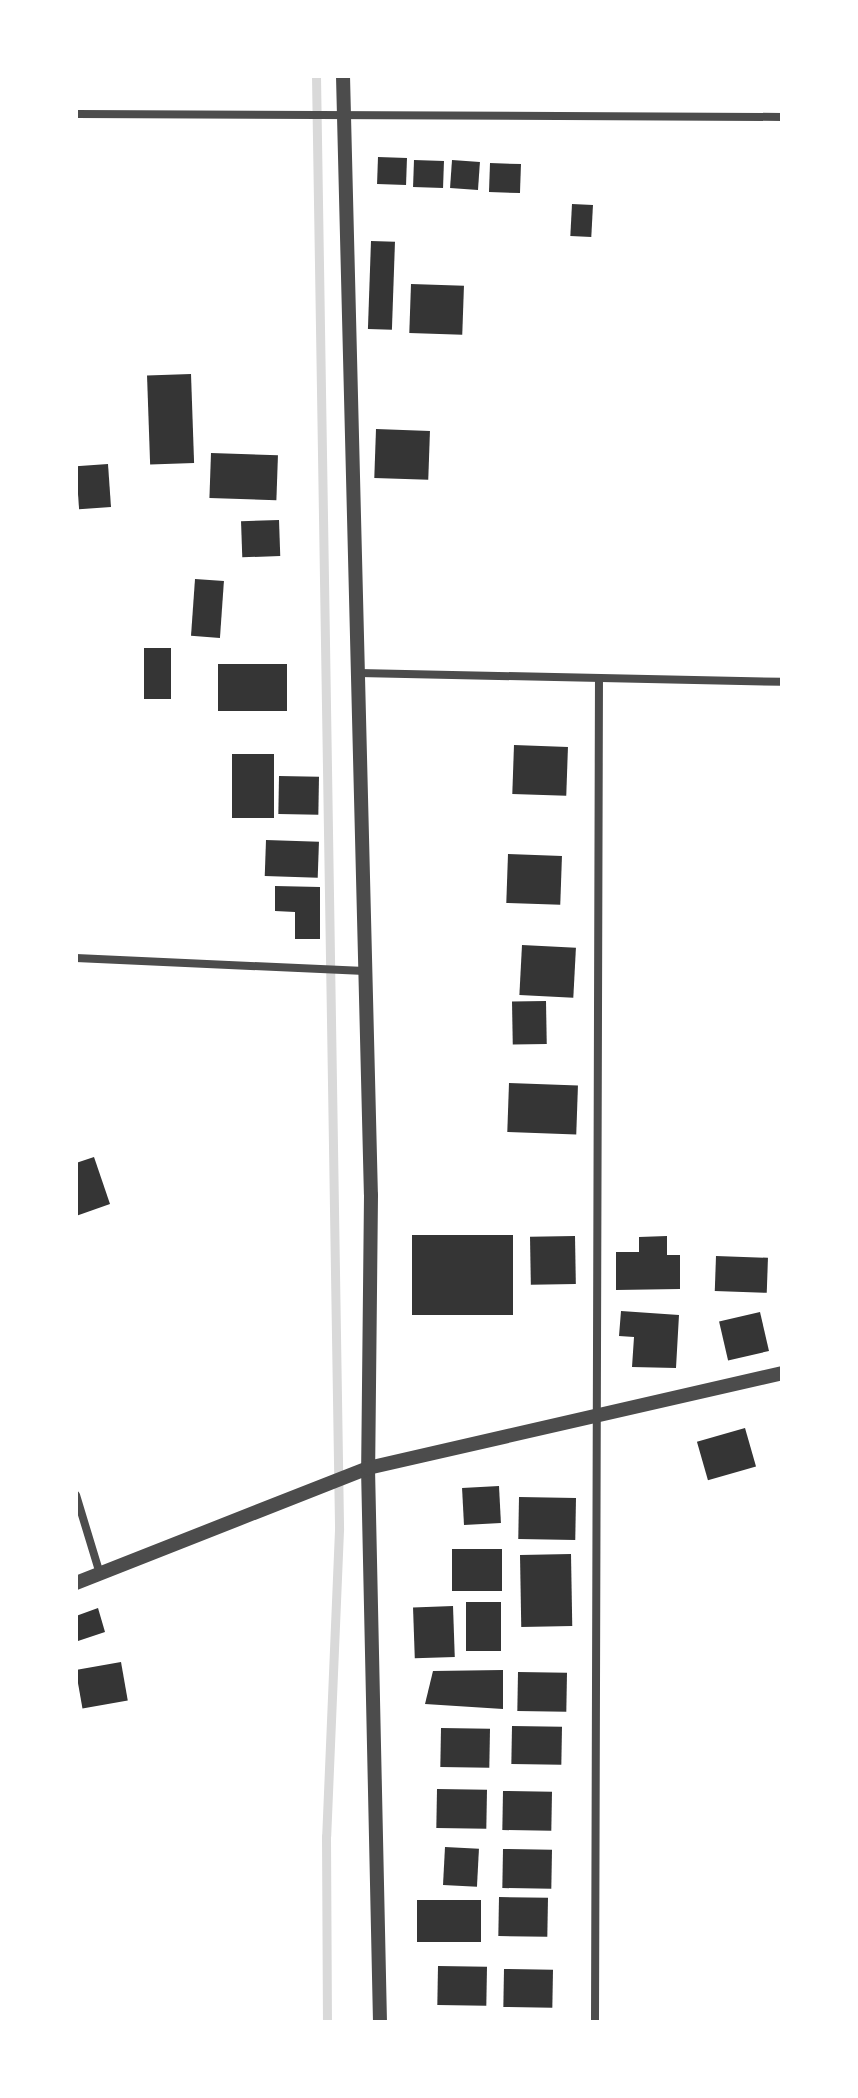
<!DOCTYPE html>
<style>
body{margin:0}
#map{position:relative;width:858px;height:2098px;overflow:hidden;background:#fff;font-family:Arial,sans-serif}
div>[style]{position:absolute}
.stream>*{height:9px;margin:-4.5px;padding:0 4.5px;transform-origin:4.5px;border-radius:4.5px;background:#d9d9d9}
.building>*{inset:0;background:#353535;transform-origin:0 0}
.minor>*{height:8px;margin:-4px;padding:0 4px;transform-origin:4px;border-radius:4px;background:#4c4c4c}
.tertiary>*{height:14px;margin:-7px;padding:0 7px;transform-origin:7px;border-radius:7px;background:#4c4c4c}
span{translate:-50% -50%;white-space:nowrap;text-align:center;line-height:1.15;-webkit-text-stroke:6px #fff;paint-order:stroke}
.frame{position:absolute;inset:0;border:78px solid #fff;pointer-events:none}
</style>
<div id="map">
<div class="stream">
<i style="left:316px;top:76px;width:1454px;rotate:89.09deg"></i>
<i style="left:339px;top:1530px;width:306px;rotate:92.4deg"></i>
<i style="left:326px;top:1836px;width:186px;rotate:89.7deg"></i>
</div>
<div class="building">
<i style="left:378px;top:157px;width:29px;height:27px;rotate:2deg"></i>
<i style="left:414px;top:160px;width:30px;height:27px;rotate:2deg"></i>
<i style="left:452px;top:160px;width:28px;height:28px;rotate:4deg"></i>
<i style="left:490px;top:163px;width:31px;height:29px;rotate:2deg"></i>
<i style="left:572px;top:204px;width:21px;height:32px;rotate:3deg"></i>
<i style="left:371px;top:241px;width:24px;height:88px;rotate:2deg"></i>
<i style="left:411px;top:284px;width:53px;height:49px;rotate:2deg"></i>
<i style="left:191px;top:374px;width:89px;height:44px;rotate:88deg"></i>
<i style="left:376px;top:429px;width:54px;height:49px;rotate:2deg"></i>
<i style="left:211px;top:453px;width:67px;height:45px;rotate:2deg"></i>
<i style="left:108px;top:464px;width:43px;height:32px;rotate:86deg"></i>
<i style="left:279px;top:520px;width:36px;height:38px;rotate:88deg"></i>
<i style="left:195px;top:579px;width:29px;height:57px;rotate:4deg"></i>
<i style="left:171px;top:648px;width:51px;height:27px;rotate:90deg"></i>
<i style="left:218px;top:664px;width:69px;height:47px"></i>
<i style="left:514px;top:745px;width:54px;height:49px;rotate:2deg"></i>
<i style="left:232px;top:754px;width:42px;height:64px"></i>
<i style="left:279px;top:776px;width:40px;height:38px;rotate:1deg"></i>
<i style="left:266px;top:840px;width:53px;height:36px;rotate:2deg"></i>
<i style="left:508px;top:854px;width:54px;height:49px;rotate:2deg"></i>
<i style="clip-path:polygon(275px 886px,320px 887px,320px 939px,295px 939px,295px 912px,275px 911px)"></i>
<i style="left:522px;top:945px;width:54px;height:50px;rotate:3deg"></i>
<i style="left:546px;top:1001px;width:43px;height:34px;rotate:89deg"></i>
<i style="left:509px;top:1083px;width:69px;height:49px;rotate:2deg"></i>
<i style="clip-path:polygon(94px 1157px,110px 1204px,76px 1216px,76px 1163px)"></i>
<i style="left:412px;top:1235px;width:101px;height:80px"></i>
<i style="left:575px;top:1236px;width:48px;height:45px;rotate:89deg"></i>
<i style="clip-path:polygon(667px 1236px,667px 1255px,680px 1255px,680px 1289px,616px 1290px,616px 1252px,639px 1252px,639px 1237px)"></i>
<i style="left:716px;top:1256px;width:52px;height:35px;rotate:2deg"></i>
<i style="clip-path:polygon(621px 1311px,679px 1315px,676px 1368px,632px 1367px,634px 1337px,619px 1336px)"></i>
<i style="left:760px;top:1312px;width:40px;height:42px;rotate:77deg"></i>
<i style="left:745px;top:1428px;width:40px;height:50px;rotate:74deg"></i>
<i style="left:499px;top:1486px;width:37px;height:37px;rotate:87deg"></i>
<i style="left:519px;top:1497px;width:57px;height:42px;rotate:1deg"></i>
<i style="left:452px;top:1549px;width:50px;height:42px"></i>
<i style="left:571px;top:1554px;width:72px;height:51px;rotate:89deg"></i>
<i style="left:466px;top:1602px;width:35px;height:49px"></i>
<i style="left:453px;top:1606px;width:51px;height:40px;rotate:88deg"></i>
<i style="clip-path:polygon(98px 1608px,105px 1632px,78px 1641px,76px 1616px)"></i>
<i style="left:121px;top:1662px;width:39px;height:46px;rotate:80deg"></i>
<i style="clip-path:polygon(503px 1670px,503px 1709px,425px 1704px,433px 1671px)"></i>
<i style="left:518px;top:1672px;width:49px;height:39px;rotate:1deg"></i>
<i style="left:512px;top:1726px;width:50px;height:38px;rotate:1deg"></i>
<i style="left:441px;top:1728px;width:49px;height:39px;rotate:1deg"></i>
<i style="left:437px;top:1789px;width:50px;height:39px;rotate:1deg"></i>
<i style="left:503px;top:1791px;width:49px;height:39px;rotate:1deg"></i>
<i style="left:445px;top:1847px;width:34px;height:38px;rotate:3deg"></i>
<i style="left:503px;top:1849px;width:49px;height:39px;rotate:1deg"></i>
<i style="left:499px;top:1897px;width:49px;height:39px;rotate:1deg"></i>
<i style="left:417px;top:1900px;width:64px;height:42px"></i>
<i style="left:438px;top:1966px;width:49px;height:39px;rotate:1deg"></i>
<i style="left:504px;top:1969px;width:49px;height:38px;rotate:1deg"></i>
</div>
<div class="minor">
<i style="left:76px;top:114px;width:706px;rotate:0.24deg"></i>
<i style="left:359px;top:673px;width:423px;rotate:1.2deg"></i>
<i style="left:76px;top:958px;width:289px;rotate:2.6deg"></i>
<i style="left:76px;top:1495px;width:83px;rotate:73.1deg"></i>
<i style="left:595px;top:2022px;width:1344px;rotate:-89.83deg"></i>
</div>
<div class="tertiary">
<i style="left:343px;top:76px;width:1119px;rotate:88.57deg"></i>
<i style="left:371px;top:1195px;width:273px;rotate:90.6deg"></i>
<i style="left:368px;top:1468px;width:554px;rotate:88.76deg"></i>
<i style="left:76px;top:1583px;width:314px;rotate:-21.5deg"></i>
<i style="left:368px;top:1468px;width:425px;rotate:-12.9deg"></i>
</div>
<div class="frame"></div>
</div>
